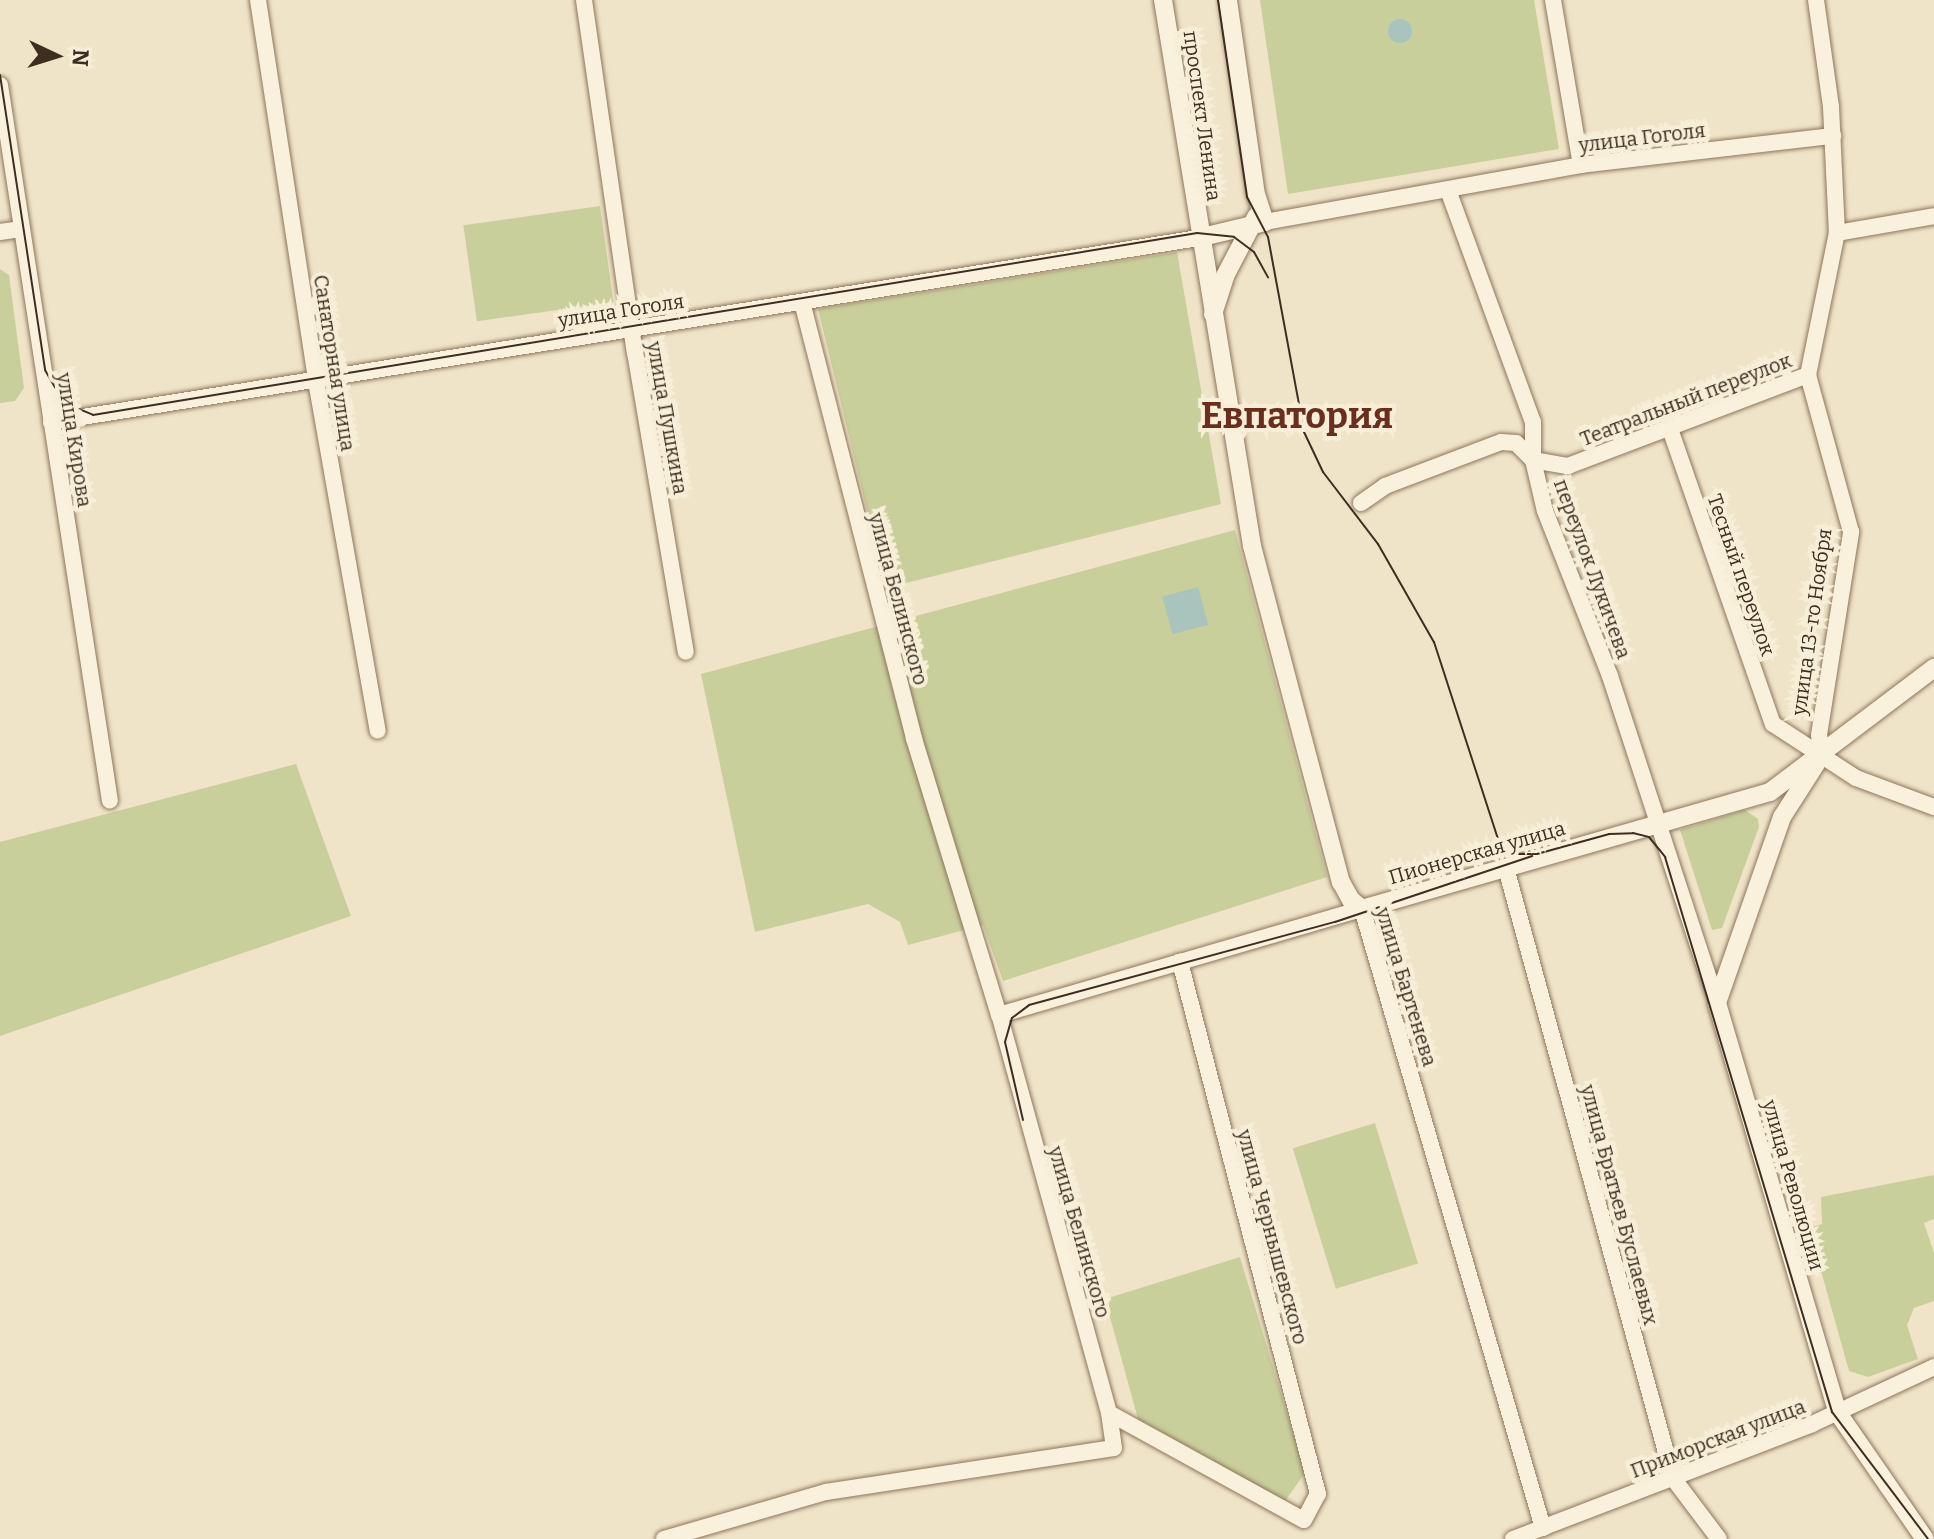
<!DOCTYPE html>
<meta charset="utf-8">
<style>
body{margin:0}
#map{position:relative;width:1934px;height:1539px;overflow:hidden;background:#f0e4c8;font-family:Bitter,serif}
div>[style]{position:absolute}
.green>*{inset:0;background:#c9cf9b;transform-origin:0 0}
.water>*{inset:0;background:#a9c4bc;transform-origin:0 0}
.round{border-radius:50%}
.roads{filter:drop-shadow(0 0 2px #8d765c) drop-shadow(0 0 2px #8d765c)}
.minor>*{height:16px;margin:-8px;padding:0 8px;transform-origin:8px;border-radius:8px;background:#faf1dc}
.tertiary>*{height:18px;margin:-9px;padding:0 9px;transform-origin:9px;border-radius:9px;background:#faf1dc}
.tram>*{height:2px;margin:-1px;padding:0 1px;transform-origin:1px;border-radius:1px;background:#3d2e20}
span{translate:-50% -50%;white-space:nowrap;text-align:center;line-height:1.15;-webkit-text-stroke:8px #f7eed8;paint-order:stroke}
.street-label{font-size:20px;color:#3d2e20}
.town-label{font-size:36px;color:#6b2e1e;font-weight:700}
.north{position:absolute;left:16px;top:16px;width:80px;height:80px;-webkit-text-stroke:6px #f7eed8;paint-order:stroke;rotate:94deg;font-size:22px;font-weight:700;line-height:32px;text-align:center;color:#3d2e20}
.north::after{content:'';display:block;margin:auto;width:28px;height:36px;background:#3d2e20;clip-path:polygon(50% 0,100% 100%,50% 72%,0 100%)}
</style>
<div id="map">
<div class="green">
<i style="clip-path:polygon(1260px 0,1534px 0,1559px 149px,1288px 194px)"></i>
<i style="left:600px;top:206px;width:97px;height:138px;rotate:82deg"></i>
<i style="clip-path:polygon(1177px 252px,1221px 504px,886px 588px,818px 309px)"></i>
<i style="clip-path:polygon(0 269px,9px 275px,24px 388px,15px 401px,0 403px)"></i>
<i style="clip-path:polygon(1235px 530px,1327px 877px,1003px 981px,983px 925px,908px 945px,900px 922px,868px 904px,755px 932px,701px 674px)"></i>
<i style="clip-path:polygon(296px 764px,351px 916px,0 1036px,0 842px)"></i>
<i style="clip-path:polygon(1745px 810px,1758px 819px,1759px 827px,1722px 928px,1712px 930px,1680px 830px)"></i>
<i style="left:1375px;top:1123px;width:147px;height:86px;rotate:73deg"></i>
<i style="clip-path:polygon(1934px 1175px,1934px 1219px,1924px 1223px,1934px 1253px,1934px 1301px,1914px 1308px,1907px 1325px,1918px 1359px,1868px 1377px,1849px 1371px,1809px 1228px,1822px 1224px,1821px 1197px)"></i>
<i style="clip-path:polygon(1240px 1257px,1305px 1473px,1285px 1501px,1138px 1419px,1105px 1299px)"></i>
</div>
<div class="water">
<i class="round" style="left:1388px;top:19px;width:24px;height:24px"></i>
<i style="left:1198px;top:587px;width:39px;height:37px;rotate:75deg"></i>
</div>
<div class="roads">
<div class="minor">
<i style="left:258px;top:0;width:385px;rotate:81.3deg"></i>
<i style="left:316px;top:381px;width:355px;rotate:80deg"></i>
<i style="left:584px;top:0;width:356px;rotate:81.8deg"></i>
<i style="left:635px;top:352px;width:304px;rotate:80.4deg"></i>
<i style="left:1553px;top:0;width:167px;rotate:80.4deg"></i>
<i style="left:1816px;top:0;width:108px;rotate:82deg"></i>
<i style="left:1831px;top:107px;width:126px;rotate:87.3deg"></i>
<i style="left:1837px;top:233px;width:98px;rotate:-9.9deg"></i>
<i style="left:0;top:85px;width:724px;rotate:81.27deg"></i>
<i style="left:1448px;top:190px;width:247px;rotate:69.9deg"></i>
<i style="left:1533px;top:422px;width:38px;rotate:90deg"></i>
<i style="left:1533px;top:460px;width:52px;rotate:76.8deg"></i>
<i style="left:1545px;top:511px;width:177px;rotate:68.5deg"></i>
<i style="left:1610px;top:676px;width:344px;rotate:71.9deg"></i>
<i style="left:1265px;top:222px;width:321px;rotate:-10.2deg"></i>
<i style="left:1581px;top:165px;width:254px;rotate:-6.6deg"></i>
<i style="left:0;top:232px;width:22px;rotate:-8deg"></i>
<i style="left:51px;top:422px;width:1162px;rotate:-9.11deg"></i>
<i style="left:1670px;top:429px;width:312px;rotate:70.8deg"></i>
<i style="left:1773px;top:724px;width:99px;rotate:33deg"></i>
<i style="left:1856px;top:778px;width:83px;rotate:20.4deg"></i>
<i style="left:1361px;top:503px;width:29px;rotate:-35deg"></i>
<i style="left:1385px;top:486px;width:124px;rotate:-20.8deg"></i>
<i style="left:1501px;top:442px;width:15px;rotate:4deg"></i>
<i style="left:1516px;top:443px;width:24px;rotate:45deg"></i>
<i style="left:1533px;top:460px;width:36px;rotate:10deg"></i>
<i style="left:1568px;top:466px;width:257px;rotate:-20.8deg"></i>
<i style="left:1821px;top:756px;width:21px;rotate:-95deg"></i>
<i style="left:1819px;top:735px;width:206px;rotate:-81deg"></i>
<i style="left:1851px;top:532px;width:163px;rotate:-105.3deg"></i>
<i style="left:1808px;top:375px;width:145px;rotate:-78.5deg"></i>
<i style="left:1506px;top:868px;width:632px;rotate:74.69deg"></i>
<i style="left:1673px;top:1478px;width:76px;rotate:53deg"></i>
<i style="left:999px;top:1015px;width:378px;rotate:-16.3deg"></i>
<i style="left:1362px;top:909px;width:645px;rotate:73.7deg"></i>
<i style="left:1109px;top:1413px;width:222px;rotate:28.8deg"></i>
<i style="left:1304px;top:1520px;width:30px;rotate:-62deg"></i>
<i style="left:1318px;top:1494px;width:550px;rotate:-104.54deg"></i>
<i style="left:664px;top:1539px;width:169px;rotate:-16.2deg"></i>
<i style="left:826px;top:1492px;width:291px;rotate:-8.7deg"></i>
<i style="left:1114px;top:1448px;width:35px;rotate:-98deg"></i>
<i style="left:1109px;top:1413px;width:413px;rotate:-105.4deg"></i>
<i style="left:999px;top:1015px;width:290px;rotate:-107.1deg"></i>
<i style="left:914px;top:738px;width:450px;rotate:-104.4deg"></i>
<i style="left:1513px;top:1539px;width:320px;rotate:-21deg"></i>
<i style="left:1812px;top:1424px;width:135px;rotate:-25deg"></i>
</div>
<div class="tertiary">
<i style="left:1163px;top:0;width:553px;rotate:80.74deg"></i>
<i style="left:1252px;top:546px;width:348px;rotate:75.2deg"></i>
<i style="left:1341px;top:882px;width:21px;rotate:61deg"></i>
<i style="left:1351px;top:900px;width:14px;rotate:39deg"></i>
<i style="left:1362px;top:909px;width:424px;rotate:-16deg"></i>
<i style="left:1770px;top:792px;width:206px;rotate:-37.1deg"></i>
<i style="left:1198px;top:238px;width:69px;rotate:-13.4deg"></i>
<i style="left:1265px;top:222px;width:28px;rotate:-108deg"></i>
<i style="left:1256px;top:195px;width:197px;rotate:-98.2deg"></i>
<i style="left:1213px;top:314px;width:40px;rotate:-72deg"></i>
<i style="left:1225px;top:276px;width:67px;rotate:-62.3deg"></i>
<i style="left:1816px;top:764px;width:63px;rotate:122.7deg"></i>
<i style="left:1782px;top:817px;width:197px;rotate:109.3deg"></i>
<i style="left:1717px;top:1003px;width:427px;rotate:73.6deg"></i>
<i style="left:1838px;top:1413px;width:153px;rotate:55.4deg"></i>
</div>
</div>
<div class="tram">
<i style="left:1218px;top:0;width:199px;rotate:81.6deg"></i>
<i style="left:1247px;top:197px;width:45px;rotate:62.3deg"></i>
<i style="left:1268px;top:237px;width:198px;rotate:79.5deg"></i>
<i style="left:1304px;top:432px;width:44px;rotate:64.6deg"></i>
<i style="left:1323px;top:472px;width:91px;rotate:52.6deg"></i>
<i style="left:1378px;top:544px;width:113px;rotate:60.3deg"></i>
<i style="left:1434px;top:642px;width:210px;rotate:72deg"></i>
<i style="left:1499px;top:842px;width:23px;rotate:31deg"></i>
<i style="left:1519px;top:854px;width:18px"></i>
<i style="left:1537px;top:854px;width:75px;rotate:-15.5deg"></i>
<i style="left:1609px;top:834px;width:24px;rotate:-2deg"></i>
<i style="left:1633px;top:833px;width:16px;rotate:14deg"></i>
<i style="left:1649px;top:837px;width:26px;rotate:51deg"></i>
<i style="left:1665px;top:857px;width:580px;rotate:73.25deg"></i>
<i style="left:1832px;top:1412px;width:159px;rotate:52.9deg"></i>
<i style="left:0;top:75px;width:298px;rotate:81.3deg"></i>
<i style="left:45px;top:370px;width:38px;rotate:60deg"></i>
<i style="left:64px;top:403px;width:31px;rotate:22deg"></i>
<i style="left:93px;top:415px;width:1119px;rotate:-9.36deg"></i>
<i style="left:1197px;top:233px;width:37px;rotate:6deg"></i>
<i style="left:1234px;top:237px;width:25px;rotate:37deg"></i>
<i style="left:1254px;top:252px;width:29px;rotate:61deg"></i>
<i style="left:1023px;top:1120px;width:80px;rotate:-103deg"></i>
<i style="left:1005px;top:1042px;width:25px;rotate:-74deg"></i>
<i style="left:1012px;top:1018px;width:21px;rotate:-37deg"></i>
<i style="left:1029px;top:1005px;width:317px;rotate:-15.2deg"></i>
<i style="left:1335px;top:922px;width:208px;rotate:-18.5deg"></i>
</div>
<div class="street-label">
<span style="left:1202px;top:116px;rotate:82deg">проспект Ленина</span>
<span style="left:1642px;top:138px;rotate:-7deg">улица Гоголя</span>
<span style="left:621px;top:311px;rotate:-9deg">улица Гоголя</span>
<span style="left:334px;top:363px;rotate:81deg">Санаторная улица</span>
<span style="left:1686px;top:400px;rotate:-21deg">Театральный переулок</span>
<span style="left:667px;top:418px;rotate:80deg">улица Пушкина</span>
<span style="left:74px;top:440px;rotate:81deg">улица Кирова</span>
<span style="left:1592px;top:569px;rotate:70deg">переулок Лукичева</span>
<span style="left:1741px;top:575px;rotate:71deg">Тесный переулок</span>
<span style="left:898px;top:599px;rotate:75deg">улица Белинского</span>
<span style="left:1812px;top:622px;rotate:-82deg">улица 13-го Ноября</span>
<span style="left:1477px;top:853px;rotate:-16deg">Пионерская улица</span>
<span style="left:1406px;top:987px;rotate:73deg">улица Бартенева</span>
<span style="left:1793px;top:1185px;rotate:74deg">улица Революции</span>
<span style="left:1619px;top:1205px;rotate:75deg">улица Братьев Буслаевых</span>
<span style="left:1079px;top:1232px;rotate:74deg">улица Белинского</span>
<span style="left:1272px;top:1237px;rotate:75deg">улица Чернышевского</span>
<span style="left:1718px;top:1439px;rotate:-21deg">Приморская улица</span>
</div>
<div class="town-label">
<span style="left:1297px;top:417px">Евпатория</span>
</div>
<div class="north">N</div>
</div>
